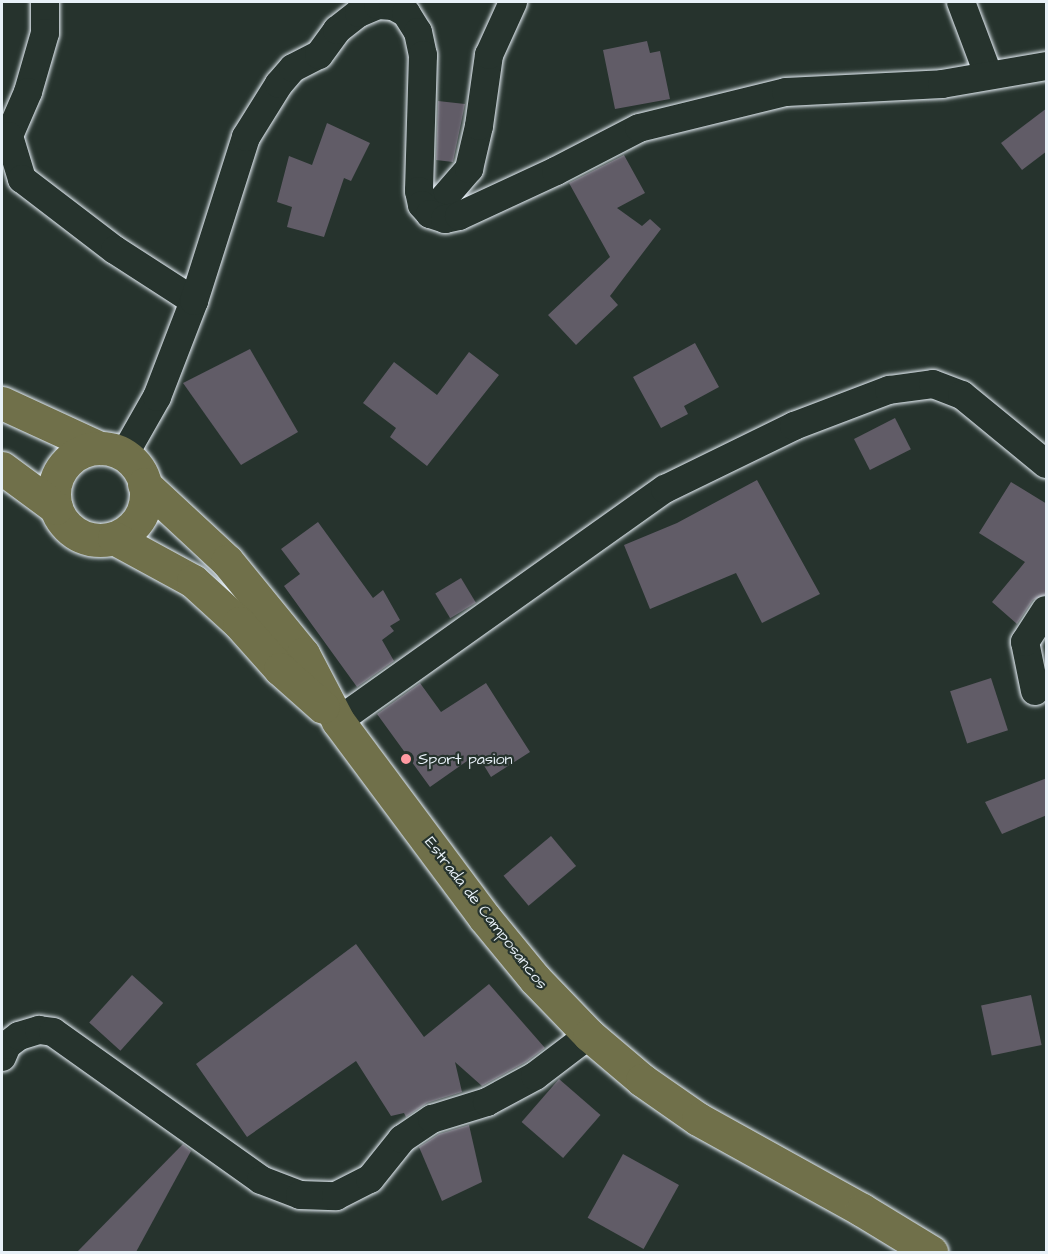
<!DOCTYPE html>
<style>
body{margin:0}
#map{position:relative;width:1048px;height:1254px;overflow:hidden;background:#26332d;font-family:"Architects Daughter",sans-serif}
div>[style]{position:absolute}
.building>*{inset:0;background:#615c67;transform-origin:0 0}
.roads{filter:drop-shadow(0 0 2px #e8f1f8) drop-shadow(0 0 2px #e8f1f8)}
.street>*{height:28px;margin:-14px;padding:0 14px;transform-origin:14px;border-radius:14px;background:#26332d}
.primary>*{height:33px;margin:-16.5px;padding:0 16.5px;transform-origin:16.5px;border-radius:16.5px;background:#70704a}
.primary>.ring{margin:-16.5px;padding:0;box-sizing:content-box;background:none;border:33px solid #70704a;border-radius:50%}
.dots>*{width:16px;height:16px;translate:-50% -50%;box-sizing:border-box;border:3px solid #26332d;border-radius:50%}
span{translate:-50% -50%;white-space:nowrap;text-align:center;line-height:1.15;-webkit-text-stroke:4.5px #26332d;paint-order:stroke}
.poi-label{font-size:16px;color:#e8f1f8}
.left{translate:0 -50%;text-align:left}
.street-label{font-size:16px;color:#e8f1f8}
.frame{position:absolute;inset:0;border:3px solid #e8f1f8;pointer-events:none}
</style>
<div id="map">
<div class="building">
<i style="clip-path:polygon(647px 41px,650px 53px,660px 51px,670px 99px,615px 109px,603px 50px)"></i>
<i style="clip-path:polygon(438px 101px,465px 104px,453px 162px,436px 160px)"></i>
<i style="clip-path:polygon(1047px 108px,1047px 151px,1022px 170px,1001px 143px)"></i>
<i style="clip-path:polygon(327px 123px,370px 143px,351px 181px,344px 178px,324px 237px,287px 227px,292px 207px,277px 202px,289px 156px,312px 165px)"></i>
<i style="clip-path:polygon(624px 155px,645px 193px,617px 208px,642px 226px,650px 219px,661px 229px,610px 296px,618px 305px,576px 345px,548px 315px,610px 257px,569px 183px)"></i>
<i style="clip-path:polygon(695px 343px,719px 387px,684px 406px,688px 414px,661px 428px,633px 377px)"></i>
<i style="clip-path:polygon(250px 349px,298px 432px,241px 465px,183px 383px)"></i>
<i style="clip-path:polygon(469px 352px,499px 375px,427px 466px,390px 437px,396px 428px,363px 403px,394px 362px,437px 395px)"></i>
<i style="left:895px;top:418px;width:35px;height:46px;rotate:63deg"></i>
<i style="clip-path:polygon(757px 480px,820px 594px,762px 623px,736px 573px,650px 609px,624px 545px,677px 523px)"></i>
<i style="clip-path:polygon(1011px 482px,1047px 504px,1047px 594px,1033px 600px,1017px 624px,992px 602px,1025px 562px,979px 533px)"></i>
<i style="clip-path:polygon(318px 522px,373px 598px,383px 590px,400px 620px,390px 626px,394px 631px,382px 640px,394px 661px,357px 687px,284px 586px,300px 574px,281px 549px)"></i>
<i style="left:461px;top:578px;width:29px;height:30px;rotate:59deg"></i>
<i style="left:991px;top:678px;width:55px;height:43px;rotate:72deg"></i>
<i style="clip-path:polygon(420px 683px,441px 712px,486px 683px,530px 752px,491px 777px,477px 754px,430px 787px,377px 714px)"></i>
<i style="clip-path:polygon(1047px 778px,1047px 815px,1002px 834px,985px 802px)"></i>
<i style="left:551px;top:836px;width:39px;height:62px;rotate:50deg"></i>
<i style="clip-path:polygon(356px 944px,424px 1037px,489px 984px,545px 1048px,526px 1062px,482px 1086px,455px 1062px,462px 1092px,427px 1103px,406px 1117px,404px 1113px,391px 1116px,356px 1061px,247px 1137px,196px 1064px)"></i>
<i style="left:132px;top:975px;width:42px;height:64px;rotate:42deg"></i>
<i style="left:1031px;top:995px;width:51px;height:51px;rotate:78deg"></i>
<i style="left:559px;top:1079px;width:55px;height:57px;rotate:41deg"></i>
<i style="clip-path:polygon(469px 1125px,482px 1182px,442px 1201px,419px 1147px,439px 1134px)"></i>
<i style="clip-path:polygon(183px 1144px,191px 1151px,136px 1252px,77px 1252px)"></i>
<i style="left:623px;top:1154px;width:64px;height:73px;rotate:29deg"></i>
</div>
<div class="roads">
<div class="street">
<i style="left:45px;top:2px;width:31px;rotate:90deg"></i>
<i style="left:45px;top:33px;width:61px;rotate:106.1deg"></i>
<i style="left:28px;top:92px;width:48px;rotate:113.4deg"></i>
<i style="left:9px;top:136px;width:45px;rotate:73.2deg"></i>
<i style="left:22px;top:179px;width:117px;rotate:37.4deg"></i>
<i style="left:115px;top:250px;width:94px;rotate:32.8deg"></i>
<i style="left:961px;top:2px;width:77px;rotate:69.4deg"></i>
<i style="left:430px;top:214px;width:60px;rotate:-49.1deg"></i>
<i style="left:469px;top:169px;width:44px;rotate:-76.9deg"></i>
<i style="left:479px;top:126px;width:72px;rotate:-82deg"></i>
<i style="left:489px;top:55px;width:58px;rotate:-65.6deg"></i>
<i style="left:124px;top:455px;width:67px;rotate:-60.4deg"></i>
<i style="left:157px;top:397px;width:103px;rotate:-68.9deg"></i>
<i style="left:194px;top:301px;width:172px;rotate:-72.4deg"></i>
<i style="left:246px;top:137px;width:62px;rotate:-58.1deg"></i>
<i style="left:279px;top:84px;width:21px;rotate:-49deg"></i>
<i style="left:293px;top:68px;width:29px;rotate:-27deg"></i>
<i style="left:319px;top:55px;width:31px;rotate:-54deg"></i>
<i style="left:337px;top:30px;width:28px;rotate:-38deg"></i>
<i style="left:359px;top:13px;width:21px;rotate:-23deg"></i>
<i style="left:378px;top:5px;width:15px;rotate:4deg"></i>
<i style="left:393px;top:6px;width:15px;rotate:28deg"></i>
<i style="left:406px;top:13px;width:22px;rotate:58deg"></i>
<i style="left:418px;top:32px;width:24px;rotate:78deg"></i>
<i style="left:423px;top:55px;width:136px;rotate:91.7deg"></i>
<i style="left:419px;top:191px;width:14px;rotate:78deg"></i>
<i style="left:422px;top:205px;width:12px;rotate:48deg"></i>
<i style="left:430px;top:214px;width:16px;rotate:18deg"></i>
<i style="left:445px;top:219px;width:14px;rotate:-12deg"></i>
<i style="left:459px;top:216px;width:107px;rotate:-24.9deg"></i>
<i style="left:556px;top:171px;width:93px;rotate:-27.4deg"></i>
<i style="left:639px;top:128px;width:151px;rotate:-13.8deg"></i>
<i style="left:786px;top:92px;width:156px;rotate:-2.9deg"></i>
<i style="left:942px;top:84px;width:106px;rotate:-9.8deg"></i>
<i style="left:1035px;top:691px;width:50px;rotate:-101.5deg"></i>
<i style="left:1025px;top:642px;width:38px;rotate:-57deg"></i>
<i style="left:338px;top:721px;width:401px;rotate:-35.4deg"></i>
<i style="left:665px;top:489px;width:144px;rotate:-26deg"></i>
<i style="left:794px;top:426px;width:102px;rotate:-20.8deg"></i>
<i style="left:889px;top:390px;width:44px;rotate:-7.8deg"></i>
<i style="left:933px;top:384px;width:31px;rotate:21deg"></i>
<i style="left:962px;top:395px;width:109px;rotate:39.4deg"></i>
<i style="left:2px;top:1057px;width:13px;rotate:-67deg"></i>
<i style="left:7px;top:1045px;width:15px;rotate:-37deg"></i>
<i style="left:19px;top:1036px;width:21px;rotate:-17deg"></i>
<i style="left:39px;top:1030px;width:14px;rotate:8deg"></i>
<i style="left:53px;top:1032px;width:255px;rotate:35.4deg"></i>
<i style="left:261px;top:1180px;width:42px;rotate:21deg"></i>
<i style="left:300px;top:1195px;width:36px;rotate:2deg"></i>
<i style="left:336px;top:1196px;width:38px;rotate:-27deg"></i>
<i style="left:370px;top:1179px;width:51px;rotate:-51.3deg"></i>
<i style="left:402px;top:1139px;width:36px;rotate:-34deg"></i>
<i style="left:432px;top:1119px;width:58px;rotate:-17.2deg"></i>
<i style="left:487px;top:1102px;width:55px;rotate:-28.4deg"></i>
<i style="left:535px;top:1076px;width:68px;rotate:-37.2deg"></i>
</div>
<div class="primary">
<i style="left:2px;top:403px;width:108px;rotate:24.7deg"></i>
<i class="ring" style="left:54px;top:448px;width:59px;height:59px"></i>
<i style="left:2px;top:468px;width:67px;rotate:36.5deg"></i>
<i style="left:144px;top:484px;width:113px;rotate:42.9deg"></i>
<i style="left:227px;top:561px;width:120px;rotate:50.7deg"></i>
<i style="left:303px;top:654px;width:76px;rotate:62.4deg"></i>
<i style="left:338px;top:721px;width:244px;rotate:53.3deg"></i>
<i style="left:484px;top:917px;width:80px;rotate:50.6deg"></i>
<i style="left:535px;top:979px;width:78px;rotate:46deg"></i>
<i style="left:589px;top:1035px;width:70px;rotate:40.3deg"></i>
<i style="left:642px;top:1080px;width:68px;rotate:34.9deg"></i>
<i style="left:698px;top:1119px;width:188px;rotate:29deg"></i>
<i style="left:862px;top:1210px;width:81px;rotate:31.3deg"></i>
<i style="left:114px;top:538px;width:90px;rotate:28.6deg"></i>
<i style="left:193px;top:581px;width:62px;rotate:42.4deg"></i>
<i style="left:239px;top:623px;width:62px;rotate:48.3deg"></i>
<i style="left:280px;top:669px;width:57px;rotate:41.5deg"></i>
</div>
</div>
<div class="dots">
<i style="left:406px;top:759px;background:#ff9aa2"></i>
</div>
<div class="poi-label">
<span class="left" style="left:418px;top:759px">Sport pasion</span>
</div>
<div class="street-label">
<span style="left:486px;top:913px;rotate:52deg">Estrada de Camposancos</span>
</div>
<div class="frame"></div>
</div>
